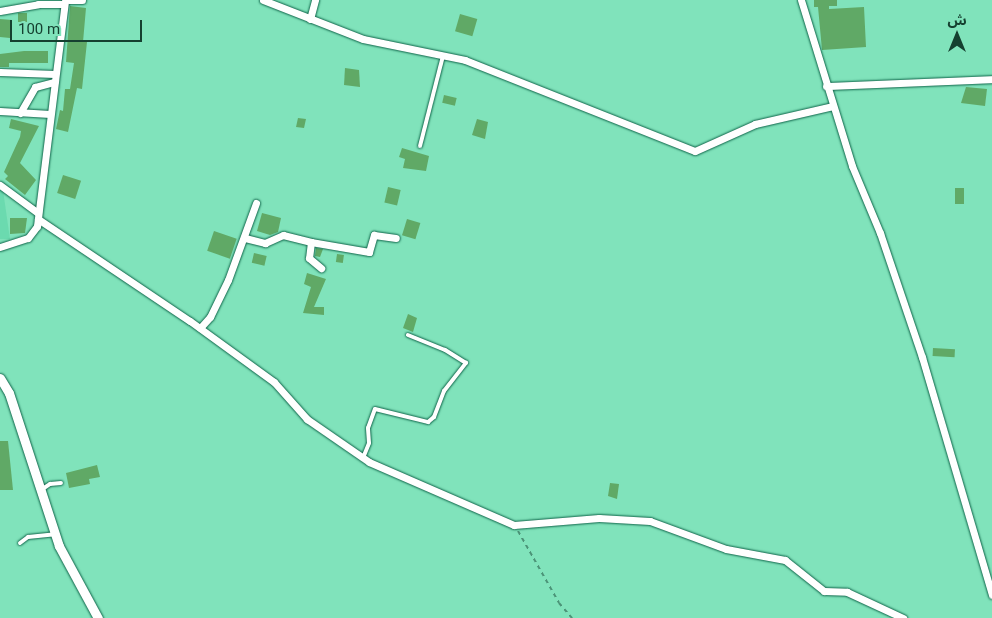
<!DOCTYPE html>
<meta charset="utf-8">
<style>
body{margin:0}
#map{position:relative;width:992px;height:618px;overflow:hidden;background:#80e3bb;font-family:Roboto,"Noto Sans Arabic",sans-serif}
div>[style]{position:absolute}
.built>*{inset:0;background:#6bdaaf}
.building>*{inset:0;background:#60a966;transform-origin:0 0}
.path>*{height:2px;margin-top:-1px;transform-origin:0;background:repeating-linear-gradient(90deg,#4b9377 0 4px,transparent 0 8px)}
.roads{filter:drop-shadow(0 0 1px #0e6449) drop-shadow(0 0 1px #0e6449)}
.service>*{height:4px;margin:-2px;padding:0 2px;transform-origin:2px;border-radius:2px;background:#fff}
.minor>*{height:7px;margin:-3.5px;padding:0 3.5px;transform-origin:3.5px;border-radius:3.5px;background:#fff}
.tertiary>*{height:9px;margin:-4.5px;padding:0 4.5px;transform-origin:4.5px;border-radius:4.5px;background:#fff}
span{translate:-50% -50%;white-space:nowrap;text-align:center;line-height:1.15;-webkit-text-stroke:4px #80e3bb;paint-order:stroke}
.north{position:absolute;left:932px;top:10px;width:50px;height:50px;-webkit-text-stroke:4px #80e3bb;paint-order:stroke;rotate:0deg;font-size:14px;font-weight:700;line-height:20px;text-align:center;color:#154030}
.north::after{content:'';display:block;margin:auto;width:18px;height:22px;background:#154030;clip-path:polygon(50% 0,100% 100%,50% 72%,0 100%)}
.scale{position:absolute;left:10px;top:20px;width:132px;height:22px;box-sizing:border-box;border:2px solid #154030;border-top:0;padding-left:6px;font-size:15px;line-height:18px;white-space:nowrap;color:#154030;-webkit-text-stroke:4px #80e3bb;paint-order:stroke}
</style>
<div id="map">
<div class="built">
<i style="clip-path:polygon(0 187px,3px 190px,10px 239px,0 239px)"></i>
</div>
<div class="building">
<i style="clip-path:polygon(814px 0,837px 0,837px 6px,829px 6px,829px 9px,864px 7px,866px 47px,822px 50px,818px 7px,814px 7px)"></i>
<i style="clip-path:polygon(70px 6px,86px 8px,83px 42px,87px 42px,82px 89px,77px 88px,68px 132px,56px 129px,60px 110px,63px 111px,65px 89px,70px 89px,74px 63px,66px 62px)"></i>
<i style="left:18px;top:13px;width:9px;height:9px"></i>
<i style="left:460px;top:14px;width:18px;height:18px;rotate:16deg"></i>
<i style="clip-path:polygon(0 19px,12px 20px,10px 38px,0 37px)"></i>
<i style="clip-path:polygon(24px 51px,48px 51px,48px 63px,9px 63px,9px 67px,0 67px,0 54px)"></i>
<i style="clip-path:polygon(345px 68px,359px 70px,360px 87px,344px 85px)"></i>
<i style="clip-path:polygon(966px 87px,987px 89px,985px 106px,961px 103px)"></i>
<i style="left:444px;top:95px;width:13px;height:8px;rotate:13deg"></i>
<i style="clip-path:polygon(298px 118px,306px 119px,304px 128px,296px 127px)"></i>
<i style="clip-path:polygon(11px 119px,39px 126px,20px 163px,36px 180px,25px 195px,5px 179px,8px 176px,4px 172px,20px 137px,21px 131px,9px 128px)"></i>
<i style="clip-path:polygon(477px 119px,488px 122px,485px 139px,472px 135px)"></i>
<i style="clip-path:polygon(402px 148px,429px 156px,426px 171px,403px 168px,405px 159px,399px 157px)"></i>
<i style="left:63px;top:175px;width:19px;height:19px;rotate:18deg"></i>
<i style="left:388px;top:187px;width:13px;height:16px;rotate:13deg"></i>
<i style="left:955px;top:188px;width:9px;height:16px"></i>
<i style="clip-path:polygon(262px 213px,281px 218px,278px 232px,270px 235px,257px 231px)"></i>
<i style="clip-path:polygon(10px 218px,27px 218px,25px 233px,10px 234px)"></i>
<i style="left:407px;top:219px;width:14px;height:17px;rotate:17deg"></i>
<i style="left:214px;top:231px;width:24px;height:21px;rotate:19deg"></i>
<i style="clip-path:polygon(316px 248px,323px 249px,320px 257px,315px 256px)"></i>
<i style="left:254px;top:253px;width:13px;height:10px;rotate:13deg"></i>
<i style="left:337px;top:254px;width:7px;height:8px;rotate:8deg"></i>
<i style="clip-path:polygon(307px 273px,326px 279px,314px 307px,324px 307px,324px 315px,303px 313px,311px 287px,304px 284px)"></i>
<i style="clip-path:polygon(408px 314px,417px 318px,413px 332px,403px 328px)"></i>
<i style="left:933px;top:348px;width:22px;height:8px;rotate:3deg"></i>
<i style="clip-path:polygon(0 441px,8px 441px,13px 490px,0 490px)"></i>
<i style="clip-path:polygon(97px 465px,100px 477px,89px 479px,90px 484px,69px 488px,66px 473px)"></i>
<i style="clip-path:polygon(610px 483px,619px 484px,617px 499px,608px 496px)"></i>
</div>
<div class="path">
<i style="left:518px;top:531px;width:83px;rotate:60.3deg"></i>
<i style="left:559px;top:603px;width:20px;rotate:49deg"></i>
</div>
<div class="roads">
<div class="service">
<i style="left:420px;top:146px;width:93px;rotate:-75.7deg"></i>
<i style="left:363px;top:458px;width:16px;rotate:-68deg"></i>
<i style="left:369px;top:443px;width:15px;rotate:-94deg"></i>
<i style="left:368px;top:428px;width:20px;rotate:-70deg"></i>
<i style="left:375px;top:409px;width:55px;rotate:13.8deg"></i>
<i style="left:428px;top:422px;width:8px;rotate:-40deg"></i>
<i style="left:434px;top:417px;width:28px;rotate:-69deg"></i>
<i style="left:444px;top:391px;width:36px;rotate:-52deg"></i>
<i style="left:466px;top:363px;width:25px;rotate:-148deg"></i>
<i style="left:445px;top:350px;width:40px;rotate:-158deg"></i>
<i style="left:41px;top:490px;width:11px;rotate:-34deg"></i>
<i style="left:50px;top:484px;width:11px;rotate:-5deg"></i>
<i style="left:20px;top:543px;width:10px;rotate:-37deg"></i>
<i style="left:28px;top:537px;width:27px;rotate:-6deg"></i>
</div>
<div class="minor">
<i style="left:69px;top:0;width:13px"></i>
<i style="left:263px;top:0;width:107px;rotate:21.3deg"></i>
<i style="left:363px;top:39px;width:104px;rotate:11.6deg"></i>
<i style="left:465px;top:60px;width:247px;rotate:21.6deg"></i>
<i style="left:695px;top:151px;width:66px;rotate:-24.2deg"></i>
<i style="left:755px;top:124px;width:80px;rotate:-13deg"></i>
<i style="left:801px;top:0;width:174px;rotate:72.9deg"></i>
<i style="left:852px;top:166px;width:73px;rotate:67.3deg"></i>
<i style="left:880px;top:233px;width:131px;rotate:71.3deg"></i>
<i style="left:922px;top:357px;width:248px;rotate:73.6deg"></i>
<i style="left:0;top:11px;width:39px;rotate:-10deg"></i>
<i style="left:38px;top:4px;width:26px"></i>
<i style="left:310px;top:19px;width:20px;rotate:-75deg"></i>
<i style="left:0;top:72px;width:55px;rotate:2.1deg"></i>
<i style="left:826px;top:86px;width:166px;rotate:-2.4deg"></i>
<i style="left:0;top:111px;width:50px;rotate:3.4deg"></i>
<i style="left:20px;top:113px;width:30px;rotate:-60deg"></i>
<i style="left:35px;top:87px;width:20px;rotate:-15deg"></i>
<i style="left:0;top:185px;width:47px;rotate:36.4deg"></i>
<i style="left:38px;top:219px;width:183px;rotate:33.9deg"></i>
<i style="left:190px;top:321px;width:104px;rotate:36deg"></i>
<i style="left:274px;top:382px;width:50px;rotate:48.3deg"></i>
<i style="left:307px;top:419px;width:75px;rotate:34.7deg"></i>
<i style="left:369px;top:462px;width:158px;rotate:23.5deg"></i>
<i style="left:514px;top:525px;width:85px;rotate:-4.7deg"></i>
<i style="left:599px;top:518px;width:51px;rotate:3.4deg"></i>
<i style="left:650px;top:521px;width:81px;rotate:20.2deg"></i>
<i style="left:726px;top:549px;width:60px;rotate:10.6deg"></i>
<i style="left:785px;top:560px;width:50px;rotate:38.5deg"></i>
<i style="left:824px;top:591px;width:23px;rotate:2deg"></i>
<i style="left:847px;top:592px;width:62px;rotate:24.9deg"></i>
<i style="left:245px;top:238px;width:21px;rotate:14deg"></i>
<i style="left:265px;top:243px;width:20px;rotate:-24deg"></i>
<i style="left:283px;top:235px;width:29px;rotate:14deg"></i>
<i style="left:311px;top:242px;width:16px;rotate:97deg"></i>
<i style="left:309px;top:258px;width:16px;rotate:40deg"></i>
<i style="left:311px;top:242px;width:59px;rotate:9.8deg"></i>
<i style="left:369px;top:252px;width:18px;rotate:-74deg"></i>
<i style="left:374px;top:235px;width:22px;rotate:8deg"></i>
<i style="left:0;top:247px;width:29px;rotate:-18deg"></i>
<i style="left:28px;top:238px;width:15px;rotate:-53deg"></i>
<i style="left:37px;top:226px;width:228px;rotate:-82.9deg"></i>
<i style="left:200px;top:328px;width:15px;rotate:-48deg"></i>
<i style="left:210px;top:317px;width:41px;rotate:-64.1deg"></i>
<i style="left:228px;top:280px;width:82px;rotate:-70deg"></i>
</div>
<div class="tertiary">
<i style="left:0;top:378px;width:17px;rotate:59deg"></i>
<i style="left:9px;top:393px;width:161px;rotate:71.9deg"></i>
<i style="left:59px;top:546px;width:82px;rotate:61.6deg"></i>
</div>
</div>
<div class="north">ش</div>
<div class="scale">100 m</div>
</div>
